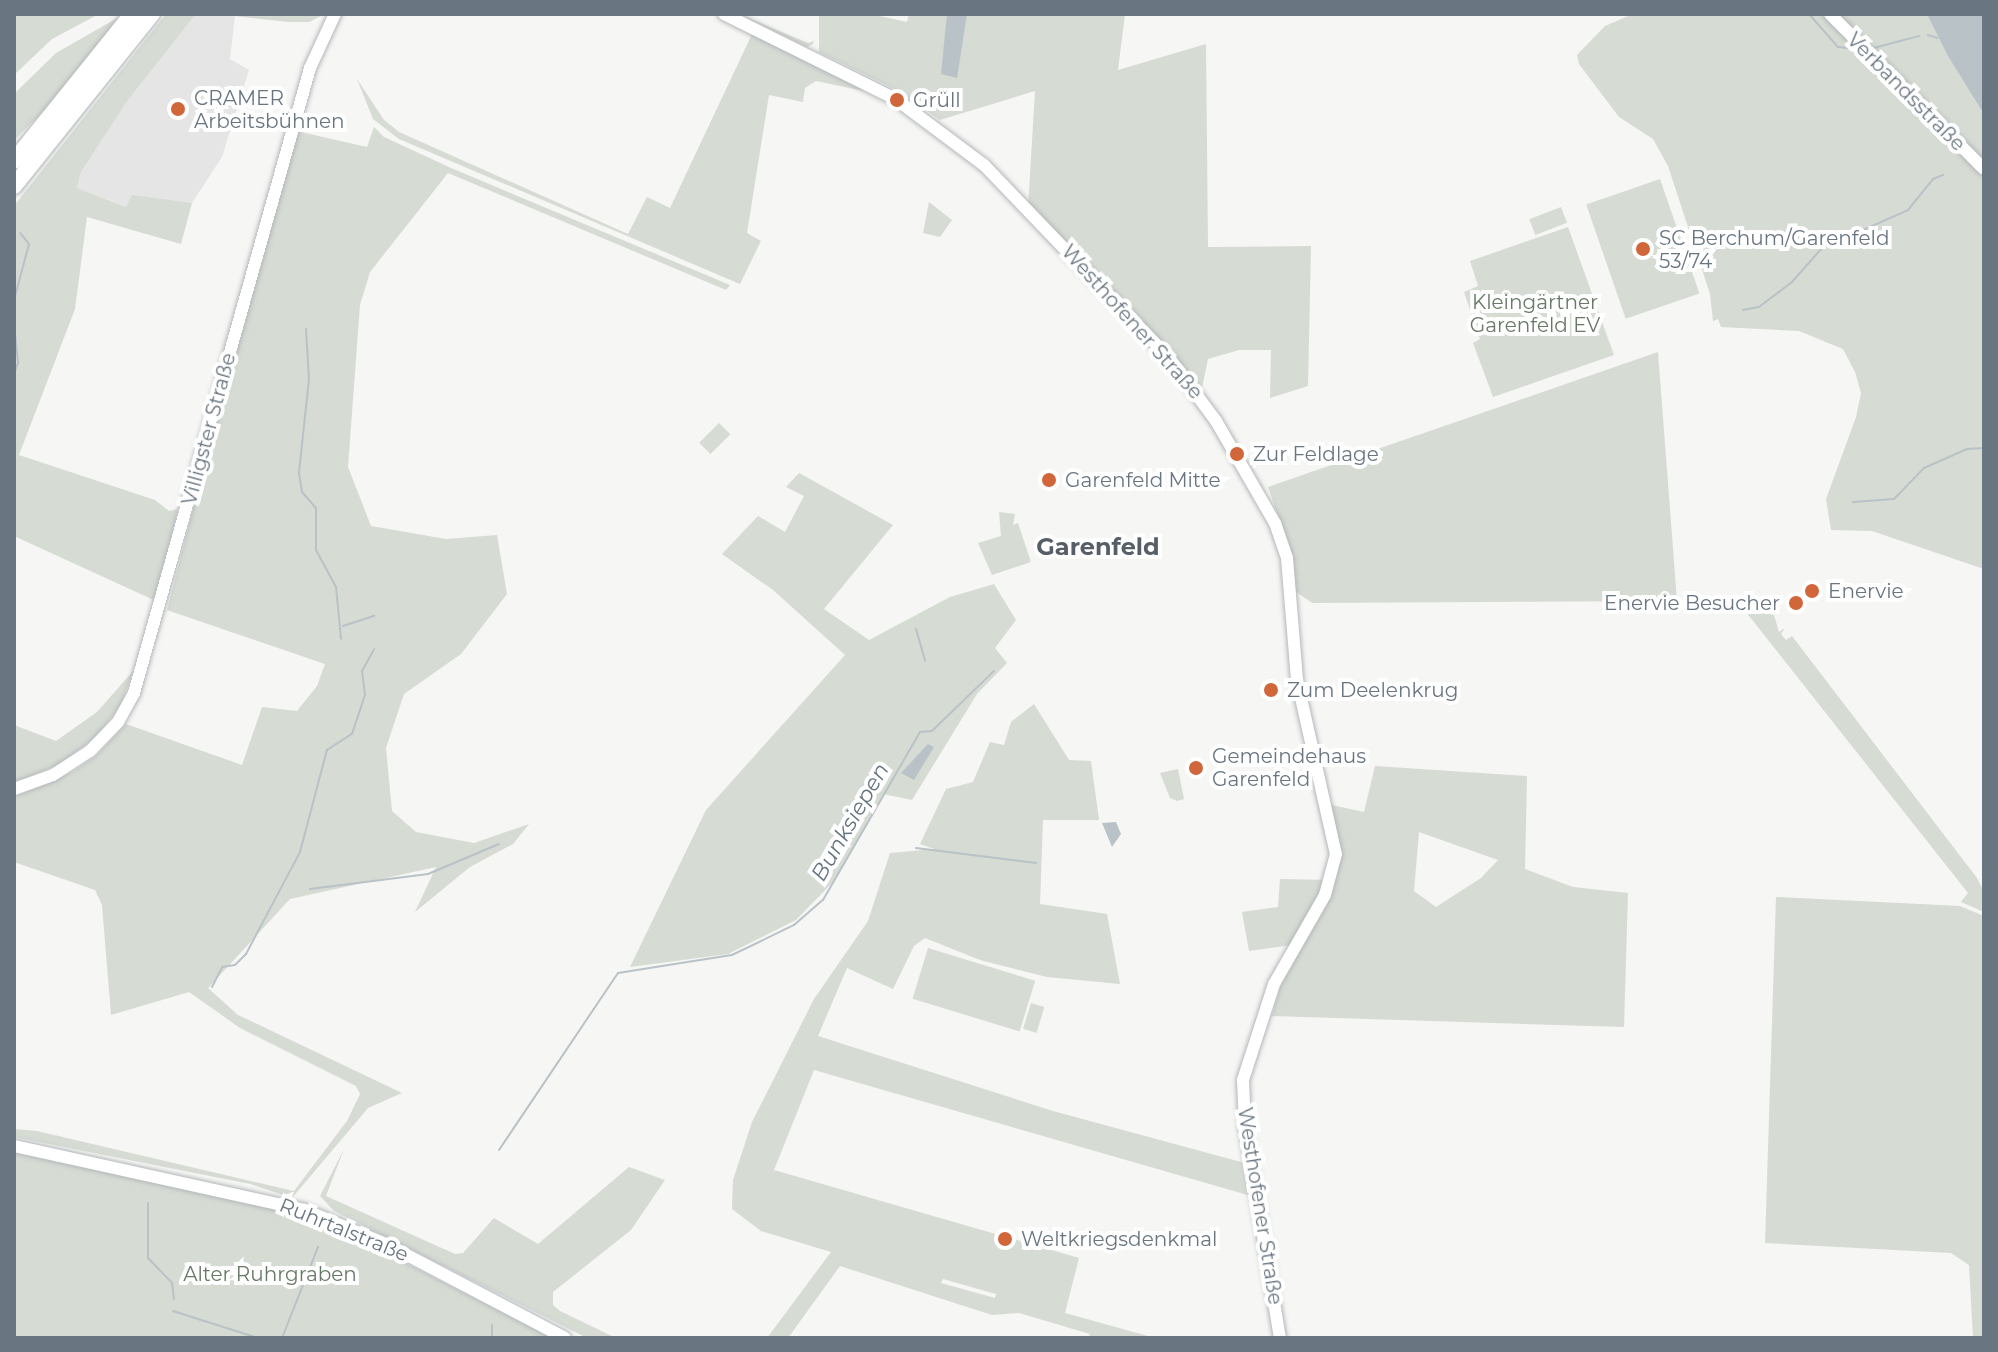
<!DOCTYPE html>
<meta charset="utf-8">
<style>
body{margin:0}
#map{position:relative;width:1998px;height:1352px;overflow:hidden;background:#f6f6f4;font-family:Montserrat,sans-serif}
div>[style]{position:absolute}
.built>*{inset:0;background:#e4e5e4}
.green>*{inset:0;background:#d6dbd3;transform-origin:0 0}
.water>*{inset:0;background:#b9c2c7}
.stream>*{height:2px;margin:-1px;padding:0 1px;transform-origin:1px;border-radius:1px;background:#b9c2c7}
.roads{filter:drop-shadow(0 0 2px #b3b7bb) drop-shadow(0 0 2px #b3b7bb)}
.secondary>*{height:12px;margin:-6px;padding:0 6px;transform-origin:6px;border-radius:6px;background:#fff}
.highway>*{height:16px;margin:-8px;padding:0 8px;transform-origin:8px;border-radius:8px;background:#fff}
.dots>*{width:22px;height:22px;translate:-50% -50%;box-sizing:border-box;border:4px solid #fff;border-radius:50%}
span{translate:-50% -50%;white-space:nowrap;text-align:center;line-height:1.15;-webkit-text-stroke:8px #fff;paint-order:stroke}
.street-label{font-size:20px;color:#697581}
.poi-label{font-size:20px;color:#697581}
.left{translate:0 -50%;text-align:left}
.right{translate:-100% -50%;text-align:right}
.park-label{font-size:20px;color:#697967}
.water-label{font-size:22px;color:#64757e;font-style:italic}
.quarter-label{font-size:24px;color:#565e67;font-weight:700}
.frame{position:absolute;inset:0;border:16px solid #697581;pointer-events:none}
</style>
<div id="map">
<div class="built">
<i style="clip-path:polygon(196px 14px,235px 14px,230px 59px,249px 70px,222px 157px,192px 203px,132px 196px,127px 207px,77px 188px,81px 172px,128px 100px)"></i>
</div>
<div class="green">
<i style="clip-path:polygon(14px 14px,99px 14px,52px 39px,14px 75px)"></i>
<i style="clip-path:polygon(166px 14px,196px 14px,128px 100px,81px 172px,77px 188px,126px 207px,132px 195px,192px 203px,181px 244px,87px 217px,75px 309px,19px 455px,155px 500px,169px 511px,178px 509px,156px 601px,14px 536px,14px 206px)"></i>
<i style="clip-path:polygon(325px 14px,309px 22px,288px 22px,235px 16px)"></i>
<i style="clip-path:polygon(739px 14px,808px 43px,814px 41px,813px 44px,807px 47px)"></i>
<i style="clip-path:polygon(819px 14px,870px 14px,907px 22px,909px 14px,1125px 14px,1118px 70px,1206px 44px,1208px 247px,1311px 246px,1308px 386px,1270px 398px,1271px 350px,1239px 350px,1208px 359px,1200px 398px,1028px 208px,1035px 91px,940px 120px,893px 88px,819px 52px)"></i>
<i style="clip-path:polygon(1633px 14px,1929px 15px,1984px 114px,1984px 569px,1872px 531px,1831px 530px,1826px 499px,1856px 417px,1861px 393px,1855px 372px,1843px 349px,1799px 331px,1721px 327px,1718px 319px,1713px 321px,1710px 294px,1668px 166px,1653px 139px,1619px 117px,1579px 64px,1577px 55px,1605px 26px)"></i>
<i style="clip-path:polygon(119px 17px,55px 100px,14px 140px,14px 94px,56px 53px)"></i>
<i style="clip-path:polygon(753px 32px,869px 92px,816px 81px,805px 88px,803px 102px,769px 95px,747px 233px,761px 241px,740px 284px,399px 139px,373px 119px,357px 79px,384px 120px,399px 132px,628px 234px,647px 197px,670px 208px)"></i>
<i style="clip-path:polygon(374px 127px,384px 137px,451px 168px,730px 285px,726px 290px,448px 173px,370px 272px,360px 305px,348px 467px,371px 526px,446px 539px,497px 535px,507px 594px,461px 654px,404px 694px,386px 748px,392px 811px,416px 832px,474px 843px,529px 824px,513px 844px,470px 867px,415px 912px,436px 867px,290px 899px,208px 988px,238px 1015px,402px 1093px,368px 1108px,292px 1198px,250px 1184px,14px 1137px,14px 1129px,37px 1131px,294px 1191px,347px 1121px,360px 1094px,356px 1086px,240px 1028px,189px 992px,111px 1015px,102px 905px,95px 890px,14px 862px,14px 797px,71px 773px,96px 756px,126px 724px,242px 765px,262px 707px,297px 711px,317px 686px,325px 664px,167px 610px,292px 130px,367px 147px)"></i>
<i style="left:1660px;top:179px;width:121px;height:78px;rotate:71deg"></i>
<i style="clip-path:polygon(929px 202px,952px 220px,940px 237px,923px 233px)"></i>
<i style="left:1561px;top:207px;width:17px;height:34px;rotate:69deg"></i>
<i style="clip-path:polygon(1568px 227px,1614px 355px,1493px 397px,1473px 343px,1480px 339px,1464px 292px,1478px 286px,1470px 261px)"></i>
<i style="clip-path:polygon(1658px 352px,1677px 601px,1312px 603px,1295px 591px,1293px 558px,1268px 487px)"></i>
<i style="left:719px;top:423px;width:16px;height:28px;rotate:45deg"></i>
<i style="clip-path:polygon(799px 473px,893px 525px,824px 609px,869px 640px,950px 597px,994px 584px,1016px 620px,995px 648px,1007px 663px,977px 694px,912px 800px,883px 794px,834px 881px,796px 920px,728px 954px,630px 967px,706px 810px,845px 655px,773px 590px,722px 554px,758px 516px,785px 532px,804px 496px,786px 487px)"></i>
<i style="clip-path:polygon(999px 512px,1015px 514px,1013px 525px,1018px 523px,1031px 562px,992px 575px,978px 543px,1001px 536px)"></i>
<i style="clip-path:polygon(1742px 607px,1774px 615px,1779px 632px,1785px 628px,1781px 634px,1786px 640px,1792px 636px,1977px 878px,1984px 892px,1984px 912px,1961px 902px,1968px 893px)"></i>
<i style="clip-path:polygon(134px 670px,120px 706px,97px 736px,60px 764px,14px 783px,14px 725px,56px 741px,97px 712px)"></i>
<i style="clip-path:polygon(evenodd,1034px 704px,1069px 760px,1091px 761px,1099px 820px,1043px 820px,1040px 904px,1107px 914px,1120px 984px,1047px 977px,980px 960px,925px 938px,914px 946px,893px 989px,847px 968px,818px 1036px,1053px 1111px,1252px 1165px,1258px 1198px,814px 1070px,774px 1170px,1079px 1258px,1065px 1313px,1155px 1338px,1088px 1338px,1090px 1334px,1019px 1313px,992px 1315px,840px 1266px,788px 1338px,767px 1338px,831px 1252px,761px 1231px,732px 1209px,733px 1180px,752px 1122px,814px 999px,868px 921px,890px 853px,934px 849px,920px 844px,946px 789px,973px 782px,990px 742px,1004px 745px,1011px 722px,1034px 704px,943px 1279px,996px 1294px,995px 1298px,941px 1283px,943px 1279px)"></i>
<i style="clip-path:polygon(evenodd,1375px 766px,1527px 776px,1525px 869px,1573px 887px,1628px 893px,1624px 1027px,1272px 1016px,1292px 945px,1249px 951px,1242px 912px,1278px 907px,1280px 879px,1331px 880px,1327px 804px,1364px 812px,1375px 766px,1419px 832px,1498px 860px,1481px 878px,1436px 907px,1414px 891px,1419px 832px)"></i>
<i style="clip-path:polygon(1178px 769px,1184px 799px,1177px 801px,1170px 798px,1160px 773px)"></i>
<i style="clip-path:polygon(1776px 897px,1960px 906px,1984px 916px,1984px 1338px,1973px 1338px,1969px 1265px,1951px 1253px,1765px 1243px)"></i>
<i style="left:928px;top:948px;width:112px;height:53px;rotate:17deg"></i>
<i style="left:1031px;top:1003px;width:14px;height:27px;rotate:17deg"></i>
<i style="clip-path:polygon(344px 1149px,326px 1196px,455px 1254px,463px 1253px,494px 1218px,538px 1244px,629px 1167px,665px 1180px,631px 1230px,553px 1292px,553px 1305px,560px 1311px,616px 1338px,587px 1338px,334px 1211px,320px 1196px)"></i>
<i style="clip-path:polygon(14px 1153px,253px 1201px,306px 1218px,349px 1234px,552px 1338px,14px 1338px)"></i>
</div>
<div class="water">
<i style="clip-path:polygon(947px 14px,967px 14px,957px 78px,941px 74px)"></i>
<i style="clip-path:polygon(1927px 14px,1984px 14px,1984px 114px,1948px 56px)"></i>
<i style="clip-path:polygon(928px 744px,934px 747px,914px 780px,901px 773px)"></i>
<i style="clip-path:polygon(1116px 822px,1121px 834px,1112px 847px,1102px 823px)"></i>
</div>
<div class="stream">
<i style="left:1809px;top:14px;width:44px;rotate:48.7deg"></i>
<i style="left:1838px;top:47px;width:18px;rotate:6deg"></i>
<i style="left:1928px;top:35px;width:10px;rotate:17deg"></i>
<i style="left:1870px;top:49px;width:51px;rotate:-14.9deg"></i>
<i style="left:1780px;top:242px;width:13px;rotate:-9deg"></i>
<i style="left:1793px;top:240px;width:29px;rotate:16deg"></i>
<i style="left:14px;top:300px;width:58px;rotate:-75deg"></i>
<i style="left:29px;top:244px;width:14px;rotate:-129deg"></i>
<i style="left:1743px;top:310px;width:16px;rotate:-11deg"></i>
<i style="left:1759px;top:307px;width:41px;rotate:-37.1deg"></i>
<i style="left:1792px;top:282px;width:45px;rotate:-48.6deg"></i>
<i style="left:1822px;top:248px;width:94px;rotate:-23.8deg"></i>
<i style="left:1908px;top:210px;width:40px;rotate:-51deg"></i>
<i style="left:1933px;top:179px;width:11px;rotate:-22deg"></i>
<i style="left:14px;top:324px;width:39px;rotate:84deg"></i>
<i style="left:18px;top:363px;width:12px;rotate:110deg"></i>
<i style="left:306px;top:329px;width:50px;rotate:86.6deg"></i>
<i style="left:309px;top:379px;width:95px;rotate:96.1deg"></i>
<i style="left:299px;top:473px;width:19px;rotate:81deg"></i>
<i style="left:302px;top:492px;width:21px;rotate:49deg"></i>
<i style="left:316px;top:508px;width:42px;rotate:90deg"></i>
<i style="left:316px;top:550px;width:42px;rotate:61.6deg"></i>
<i style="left:336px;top:587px;width:52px;rotate:84.5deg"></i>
<i style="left:1853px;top:502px;width:41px;rotate:-4.2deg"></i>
<i style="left:1894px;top:499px;width:43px;rotate:-45.9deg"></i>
<i style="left:1924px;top:468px;width:47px;rotate:-23.8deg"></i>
<i style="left:1967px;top:449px;width:17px;rotate:-3deg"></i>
<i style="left:343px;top:626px;width:33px;rotate:-18deg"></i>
<i style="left:916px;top:629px;width:33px;rotate:74deg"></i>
<i style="left:916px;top:848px;width:121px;rotate:7.1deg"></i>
<i style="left:310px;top:889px;width:119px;rotate:-7.2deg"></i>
<i style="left:428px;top:874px;width:77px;rotate:-22.9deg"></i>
<i style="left:212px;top:987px;width:22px;rotate:-63deg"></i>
<i style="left:222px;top:967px;width:13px;rotate:-9deg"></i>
<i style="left:235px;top:965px;width:16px;rotate:-45deg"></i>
<i style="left:246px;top:954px;width:115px;rotate:-62.1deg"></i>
<i style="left:300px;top:852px;width:106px;rotate:-75.2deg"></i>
<i style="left:327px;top:750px;width:30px;rotate:-33deg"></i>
<i style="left:352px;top:734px;width:41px;rotate:-71.6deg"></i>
<i style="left:365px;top:695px;width:24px;rotate:-97deg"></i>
<i style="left:362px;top:671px;width:25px;rotate:-61deg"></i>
<i style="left:499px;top:1150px;width:213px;rotate:-56.1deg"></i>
<i style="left:618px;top:973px;width:115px;rotate:-9deg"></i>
<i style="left:732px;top:955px;width:69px;rotate:-25.8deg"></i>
<i style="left:794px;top:925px;width:38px;rotate:-41deg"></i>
<i style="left:823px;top:900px;width:194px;rotate:-60deg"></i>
<i style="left:920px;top:732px;width:12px;rotate:-5deg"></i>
<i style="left:932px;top:731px;width:86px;rotate:-44.1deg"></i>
<i style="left:148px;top:1203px;width:55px;rotate:90deg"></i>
<i style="left:148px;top:1258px;width:35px;rotate:46deg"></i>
<i style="left:172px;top:1283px;width:16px;rotate:83deg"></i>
<i style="left:173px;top:1311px;width:89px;rotate:17.6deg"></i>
<i style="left:282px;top:1338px;width:98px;rotate:-68.4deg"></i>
<i style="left:492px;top:1338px;width:13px;rotate:-90deg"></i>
</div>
<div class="roads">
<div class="secondary">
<i style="left:724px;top:14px;width:193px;rotate:26.4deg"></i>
<i style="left:897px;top:100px;width:109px;rotate:36.8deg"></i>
<i style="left:984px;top:165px;width:269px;rotate:46.2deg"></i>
<i style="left:1170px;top:359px;width:77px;rotate:53.4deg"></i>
<i style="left:1216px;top:421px;width:118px;rotate:60deg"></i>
<i style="left:1275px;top:523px;width:37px;rotate:71deg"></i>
<i style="left:1287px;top:558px;width:122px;rotate:85.3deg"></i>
<i style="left:1297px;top:680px;width:178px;rotate:77.4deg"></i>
<i style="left:1336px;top:854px;width:42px;rotate:105deg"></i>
<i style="left:1325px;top:895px;width:103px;rotate:119.8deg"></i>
<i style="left:1274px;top:984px;width:101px;rotate:107.9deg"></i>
<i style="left:1243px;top:1080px;width:47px;rotate:87.6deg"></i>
<i style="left:1245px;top:1127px;width:214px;rotate:80.6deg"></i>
<i style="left:1830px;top:14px;width:218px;rotate:45.2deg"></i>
<i style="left:14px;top:789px;width:41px;rotate:-19.7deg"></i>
<i style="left:53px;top:775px;width:44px;rotate:-33deg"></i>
<i style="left:90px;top:751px;width:40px;rotate:-46deg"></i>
<i style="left:118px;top:722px;width:33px;rotate:-61deg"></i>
<i style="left:134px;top:693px;width:649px;rotate:-74.27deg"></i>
<i style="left:310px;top:68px;width:60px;rotate:-65.2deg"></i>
<i style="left:14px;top:1146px;width:298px;rotate:12.4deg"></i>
<i style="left:305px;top:1210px;width:88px;rotate:22.8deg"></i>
<i style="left:386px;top:1244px;width:202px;rotate:27.7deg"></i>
</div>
<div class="highway">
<i style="left:14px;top:161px;width:189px;rotate:-51.2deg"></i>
<i style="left:14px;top:186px;width:221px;rotate:-51.3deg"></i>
</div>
</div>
<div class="dots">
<i style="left:897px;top:100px;background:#d0663a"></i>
<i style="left:178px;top:109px;background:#d0663a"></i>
<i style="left:1643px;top:249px;background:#d0663a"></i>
<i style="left:1237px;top:454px;background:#d0663a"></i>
<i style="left:1049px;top:480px;background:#d0663a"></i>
<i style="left:1812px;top:591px;background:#d0663a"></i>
<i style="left:1796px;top:603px;background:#d0663a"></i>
<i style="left:1271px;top:690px;background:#d0663a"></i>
<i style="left:1196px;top:768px;background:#d0663a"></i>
<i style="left:1005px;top:1239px;background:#d0663a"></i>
</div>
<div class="street-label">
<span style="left:1906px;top:92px;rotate:45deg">Verbandsstraße</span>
<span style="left:1132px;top:322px;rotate:48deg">Westhofener Straße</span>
<span style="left:209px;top:429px;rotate:-75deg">Villigster Straße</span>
<span style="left:1260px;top:1206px;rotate:81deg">Westhofener Straße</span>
<span style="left:344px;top:1230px;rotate:22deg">Ruhrtalstraße</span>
</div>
<div class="poi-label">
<span class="left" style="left:194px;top:110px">CRAMER<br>Arbeitsbühnen</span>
<span class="left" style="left:913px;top:100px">Grüll</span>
<span class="left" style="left:1659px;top:250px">SC Berchum/Garenfeld<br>53/74</span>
<span class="left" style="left:1253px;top:454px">Zur Feldlage</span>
<span class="left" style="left:1065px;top:480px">Garenfeld Mitte</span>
<span class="left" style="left:1828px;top:591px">Enervie</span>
<span class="right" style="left:1780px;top:603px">Enervie Besucher</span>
<span class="left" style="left:1287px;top:690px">Zum Deelenkrug</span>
<span class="left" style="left:1212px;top:768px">Gemeindehaus<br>Garenfeld</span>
<span class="left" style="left:1021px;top:1239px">Weltkriegsdenkmal</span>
</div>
<div class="park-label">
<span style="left:1535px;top:314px">Kleingärtner<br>Garenfeld EV</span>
<span style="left:270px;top:1274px">Alter Ruhrgraben</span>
</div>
<div class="water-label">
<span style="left:850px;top:822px;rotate:-60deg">Bunksiepen</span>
</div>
<div class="quarter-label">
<span style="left:1098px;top:547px">Garenfeld</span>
</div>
<div class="frame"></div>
</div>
